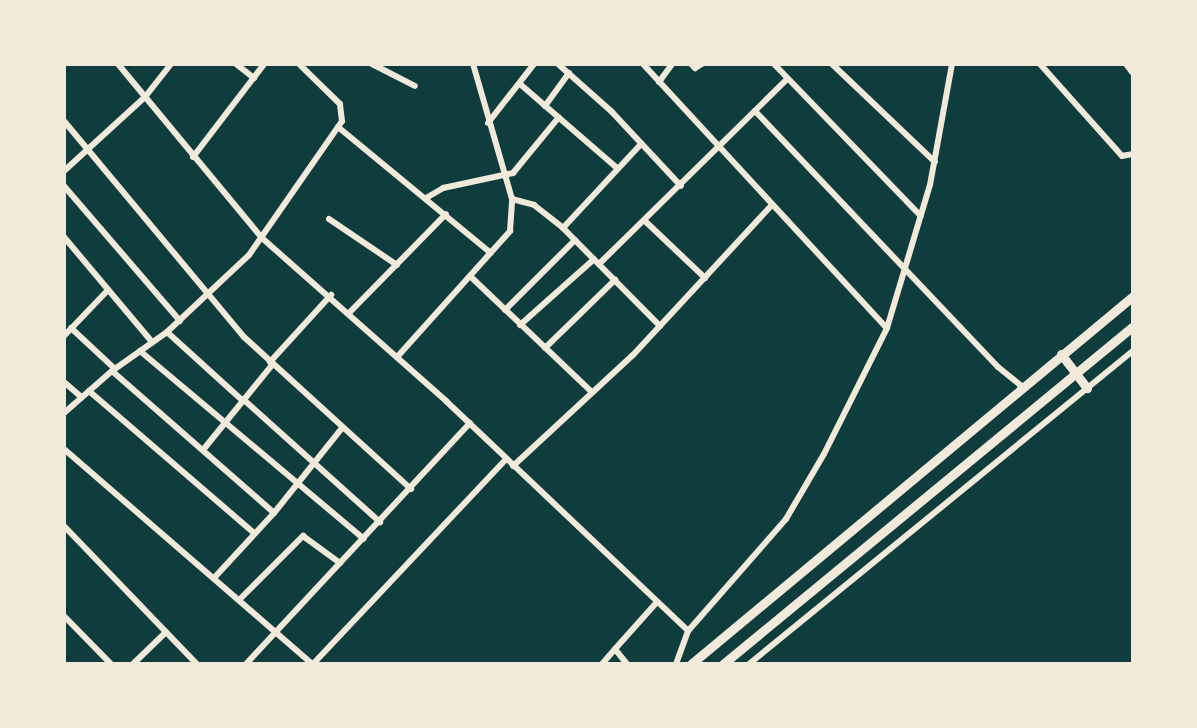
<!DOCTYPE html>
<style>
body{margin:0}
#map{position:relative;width:1197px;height:728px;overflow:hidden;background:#0f3d3e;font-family:"DM Sans",sans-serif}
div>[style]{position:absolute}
.minor>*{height:6px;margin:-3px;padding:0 3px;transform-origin:3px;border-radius:3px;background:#f1e9da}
.primary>*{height:9px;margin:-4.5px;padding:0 4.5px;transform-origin:4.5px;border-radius:4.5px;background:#f1e9da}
span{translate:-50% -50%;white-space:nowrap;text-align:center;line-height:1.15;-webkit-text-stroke:4.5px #f1e9da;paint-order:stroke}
.frame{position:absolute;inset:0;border:66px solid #f1e9da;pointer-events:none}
</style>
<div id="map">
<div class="minor">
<i style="left:118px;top:64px;width:226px;rotate:50.4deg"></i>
<i style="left:262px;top:238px;width:246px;rotate:41.5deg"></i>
<i style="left:446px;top:401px;width:334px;rotate:43.5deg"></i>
<i style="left:236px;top:64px;width:23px;rotate:38deg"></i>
<i style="left:372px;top:64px;width:48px;rotate:27.1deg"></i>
<i style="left:558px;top:64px;width:72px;rotate:41.6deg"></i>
<i style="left:612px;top:112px;width:101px;rotate:47deg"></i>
<i style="left:643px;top:64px;width:359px;rotate:47.3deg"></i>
<i style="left:691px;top:64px;width:6px;rotate:45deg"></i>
<i style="left:695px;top:68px;width:8px;rotate:-30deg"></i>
<i style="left:774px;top:64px;width:211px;rotate:46deg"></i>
<i style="left:832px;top:64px;width:142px;rotate:43.6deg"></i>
<i style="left:1040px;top:64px;width:123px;rotate:48.3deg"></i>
<i style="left:1122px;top:156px;width:10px;rotate:-11deg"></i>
<i style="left:1126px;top:64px;width:10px;rotate:53deg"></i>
<i style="left:659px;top:82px;width:22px;rotate:-54deg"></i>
<i style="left:520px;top:84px;width:128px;rotate:40.9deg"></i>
<i style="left:545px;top:106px;width:41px;rotate:-54deg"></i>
<i style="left:755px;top:111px;width:353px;rotate:46.5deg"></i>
<i style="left:998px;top:367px;width:32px;rotate:39deg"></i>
<i style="left:64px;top:121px;width:281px;rotate:50.2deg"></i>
<i style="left:244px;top:337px;width:226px;rotate:42.3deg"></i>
<i style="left:488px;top:123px;width:75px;rotate:-52.1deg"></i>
<i style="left:338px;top:127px;width:198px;rotate:39.5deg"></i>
<i style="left:193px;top:157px;width:117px;rotate:-52.6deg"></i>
<i style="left:64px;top:171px;width:110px;rotate:-42.4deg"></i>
<i style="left:145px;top:97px;width:42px;rotate:-51.8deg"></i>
<i style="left:64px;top:186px;width:178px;rotate:49.3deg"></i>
<i style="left:426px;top:198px;width:20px;rotate:-30deg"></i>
<i style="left:443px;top:188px;width:72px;rotate:-12.1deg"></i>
<i style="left:513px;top:173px;width:72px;rotate:-50.6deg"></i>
<i style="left:512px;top:199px;width:23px;rotate:15deg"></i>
<i style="left:534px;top:205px;width:37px;rotate:38deg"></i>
<i style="left:563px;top:228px;width:138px;rotate:45.3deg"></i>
<i style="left:329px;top:219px;width:82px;rotate:34.1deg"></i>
<i style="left:645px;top:221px;width:83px;rotate:43.5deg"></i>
<i style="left:563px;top:228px;width:115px;rotate:-47.1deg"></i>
<i style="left:64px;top:237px;width:137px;rotate:50deg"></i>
<i style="left:599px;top:264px;width:264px;rotate:-44.5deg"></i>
<i style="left:470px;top:276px;width:168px;rotate:43.6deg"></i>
<i style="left:505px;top:310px;width:99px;rotate:-45deg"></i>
<i style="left:350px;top:312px;width:137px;rotate:-45.6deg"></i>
<i style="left:520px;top:325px;width:99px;rotate:-41.7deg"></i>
<i style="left:71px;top:328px;width:60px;rotate:43deg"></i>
<i style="left:167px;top:332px;width:103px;rotate:42.2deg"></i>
<i style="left:64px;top:336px;width:64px;rotate:-46.3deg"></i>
<i style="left:545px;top:348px;width:98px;rotate:-44.2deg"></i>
<i style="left:140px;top:351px;width:292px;rotate:40deg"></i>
<i style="left:398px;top:356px;width:168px;rotate:-48.1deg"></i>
<i style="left:510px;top:231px;width:32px;rotate:-86deg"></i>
<i style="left:512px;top:199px;width:141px;rotate:-106.1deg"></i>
<i style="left:270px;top:362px;width:91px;rotate:-47.7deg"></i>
<i style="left:112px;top:371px;width:215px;rotate:41.2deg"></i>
<i style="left:64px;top:382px;width:23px;rotate:41deg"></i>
<i style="left:89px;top:391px;width:218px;rotate:40.7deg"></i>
<i style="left:244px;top:400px;width:183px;rotate:41.9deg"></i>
<i style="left:64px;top:413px;width:64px;rotate:-41.2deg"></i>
<i style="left:112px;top:371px;width:67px;rotate:-35.3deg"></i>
<i style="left:167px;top:332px;width:112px;rotate:-43.2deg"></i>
<i style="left:249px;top:255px;width:163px;rotate:-55.2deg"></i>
<i style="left:342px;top:121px;width:17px;rotate:-97deg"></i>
<i style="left:340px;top:104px;width:57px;rotate:-135.7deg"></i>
<i style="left:64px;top:449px;width:328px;rotate:40.9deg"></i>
<i style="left:203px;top:450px;width:109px;rotate:-50.9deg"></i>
<i style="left:513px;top:466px;width:163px;rotate:-42.8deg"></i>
<i style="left:633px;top:355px;width:205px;rotate:-47.2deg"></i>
<i style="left:64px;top:526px;width:192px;rotate:46.1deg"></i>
<i style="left:214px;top:578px;width:88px;rotate:-47.3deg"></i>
<i style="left:274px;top:513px;width:109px;rotate:-51.3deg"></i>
<i style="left:239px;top:600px;width:91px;rotate:-45deg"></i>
<i style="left:303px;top:536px;width:46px;rotate:36.1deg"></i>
<i style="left:64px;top:616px;width:67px;rotate:45.6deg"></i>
<i style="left:133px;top:664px;width:46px;rotate:-44.1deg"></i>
<i style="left:246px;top:664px;width:329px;rotate:-47.1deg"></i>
<i style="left:313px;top:664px;width:282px;rotate:-46.7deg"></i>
<i style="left:602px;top:664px;width:20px;rotate:-49deg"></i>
<i style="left:627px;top:664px;width:19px;rotate:-129deg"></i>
<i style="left:615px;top:649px;width:63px;rotate:-48.2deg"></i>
<i style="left:676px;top:664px;width:35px;rotate:-70deg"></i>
<i style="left:688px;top:631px;width:149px;rotate:-48.8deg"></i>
<i style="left:786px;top:519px;width:75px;rotate:-59.7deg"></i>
<i style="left:824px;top:454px;width:141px;rotate:-63.4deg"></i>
<i style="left:887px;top:328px;width:149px;rotate:-73.3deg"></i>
<i style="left:930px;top:185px;width:123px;rotate:-79.7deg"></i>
<i style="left:749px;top:664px;width:494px;rotate:-39.2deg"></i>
</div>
<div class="primary">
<i style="left:1061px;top:354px;width:43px;rotate:52.6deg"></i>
<i style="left:691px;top:664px;width:574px;rotate:-39.77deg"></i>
<i style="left:723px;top:664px;width:530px;rotate:-39.49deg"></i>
</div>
<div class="frame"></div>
</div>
